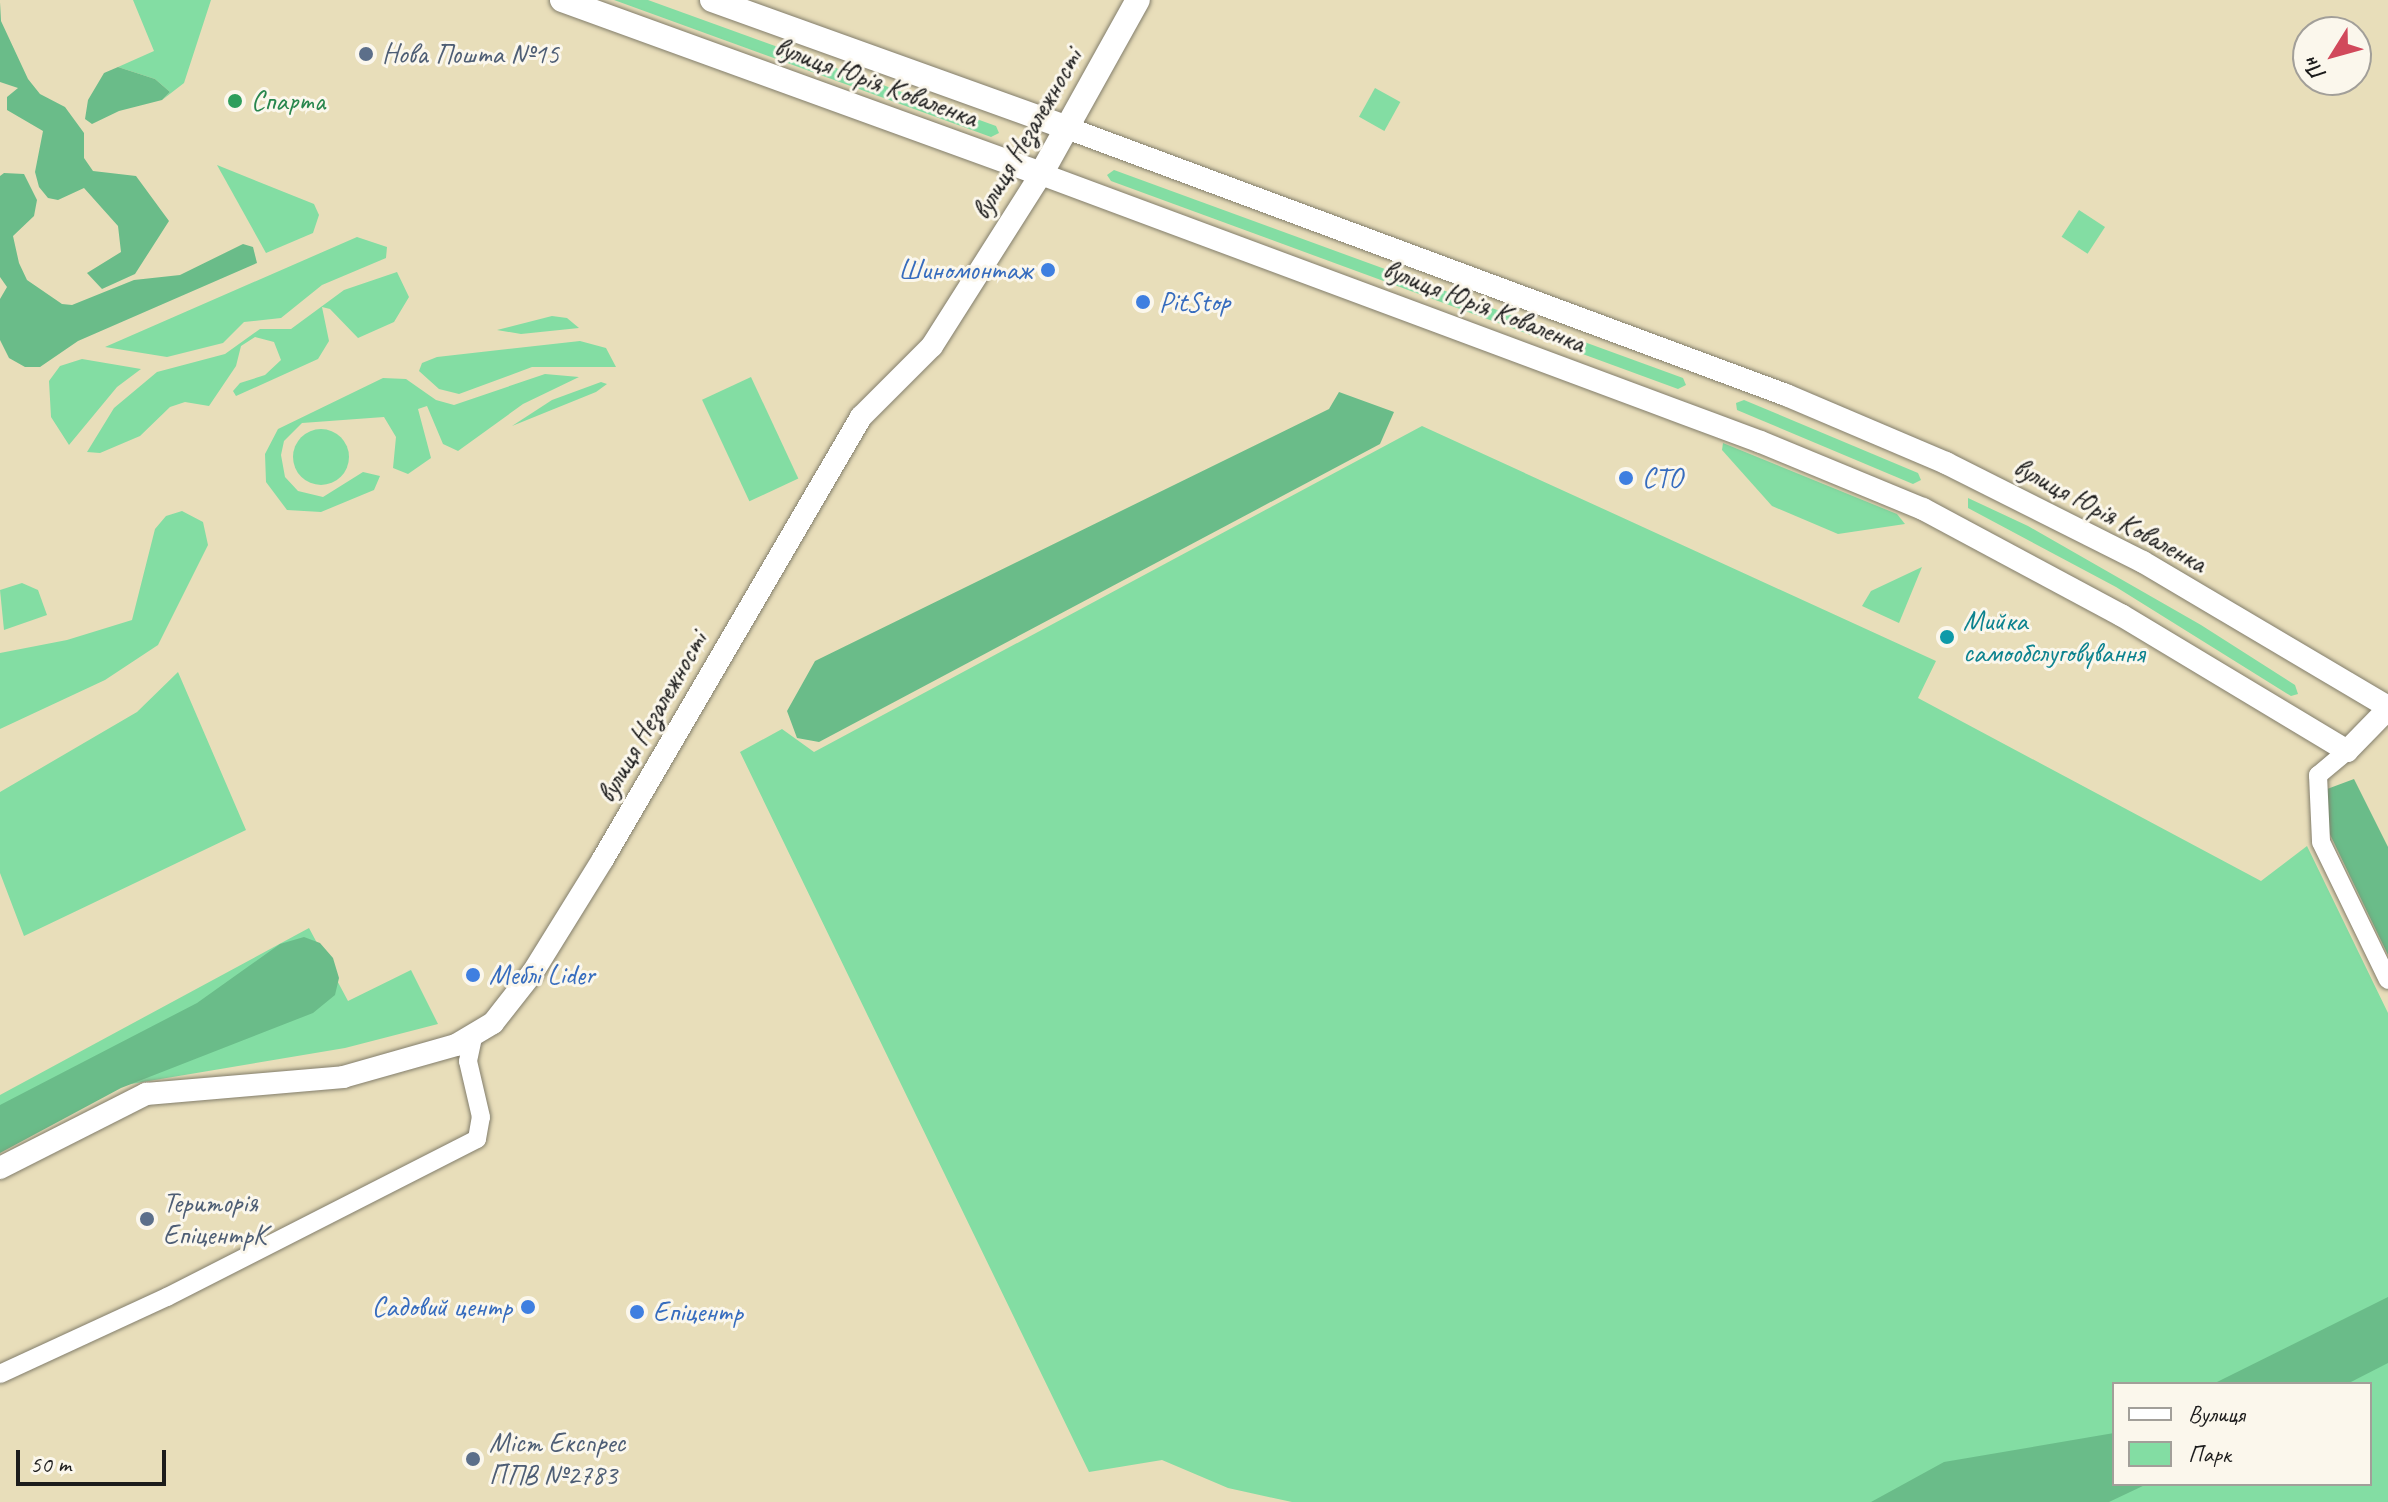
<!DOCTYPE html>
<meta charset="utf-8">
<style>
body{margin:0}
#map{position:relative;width:2388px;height:1502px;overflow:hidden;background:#e8deba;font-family:Caveat,sans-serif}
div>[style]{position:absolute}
.green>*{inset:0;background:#83dda3;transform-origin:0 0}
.round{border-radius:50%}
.forest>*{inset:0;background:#6abc89}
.roads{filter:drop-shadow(0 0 2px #827d6b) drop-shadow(0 0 2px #827d6b)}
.minor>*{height:18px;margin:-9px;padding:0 9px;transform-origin:9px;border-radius:9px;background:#fff}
.tertiary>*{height:22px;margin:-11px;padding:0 11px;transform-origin:11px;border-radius:11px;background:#fff}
.secondary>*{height:24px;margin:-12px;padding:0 12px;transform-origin:12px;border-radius:12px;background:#fff}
.dots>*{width:22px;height:22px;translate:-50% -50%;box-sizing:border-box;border:4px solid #fbf7ec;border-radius:50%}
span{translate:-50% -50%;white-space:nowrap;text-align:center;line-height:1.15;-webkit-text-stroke:6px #fbf7ec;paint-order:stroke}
.service-label{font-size:28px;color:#4e5e75}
.left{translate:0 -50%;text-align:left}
.street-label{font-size:28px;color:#1c1c1c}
.leisure-label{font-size:28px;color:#27864d}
.shop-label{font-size:28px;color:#366cbe}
.right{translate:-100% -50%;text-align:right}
.culture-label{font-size:28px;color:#0d838f}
.legend{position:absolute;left:2112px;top:1382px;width:260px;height:104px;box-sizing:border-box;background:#fbf7ec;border:2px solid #a29f99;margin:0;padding:10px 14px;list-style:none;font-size:24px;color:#1c1c1c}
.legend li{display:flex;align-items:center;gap:16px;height:40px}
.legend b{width:40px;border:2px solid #a29f99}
.north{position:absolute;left:2292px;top:16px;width:80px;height:80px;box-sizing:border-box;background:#fbf7ec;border:2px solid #a29f99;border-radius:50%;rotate:233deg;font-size:22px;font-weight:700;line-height:32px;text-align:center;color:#1c1c1c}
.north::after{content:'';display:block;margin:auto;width:28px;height:36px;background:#d1495b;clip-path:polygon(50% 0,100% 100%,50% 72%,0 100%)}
.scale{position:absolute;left:16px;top:1450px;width:150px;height:36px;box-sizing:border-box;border:4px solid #1c1c1c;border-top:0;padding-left:10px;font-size:24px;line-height:28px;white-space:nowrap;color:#1c1c1c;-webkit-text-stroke:6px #fbf7ec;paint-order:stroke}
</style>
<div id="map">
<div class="green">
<i style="clip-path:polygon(133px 0,211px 0,184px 83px,162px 100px,170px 92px,155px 79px,118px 67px,154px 51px)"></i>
<i style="clip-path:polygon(614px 0,648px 0,996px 126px,999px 133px,991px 137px)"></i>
<i style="left:1375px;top:88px;width:29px;height:33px;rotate:29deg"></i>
<i style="clip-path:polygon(217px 165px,314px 204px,319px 215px,313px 233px,266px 253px)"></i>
<i style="clip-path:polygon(1114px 170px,1683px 378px,1686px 385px,1678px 389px,1111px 181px,1107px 175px)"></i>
<i style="left:2079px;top:210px;width:31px;height:32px;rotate:33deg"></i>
<i style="clip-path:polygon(357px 237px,387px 247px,386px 258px,322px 285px,281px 318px,244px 322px,223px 343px,167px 357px,105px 347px)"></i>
<i style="clip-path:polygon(397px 272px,409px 297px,394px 322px,358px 338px,330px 309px,322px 307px,329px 341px,318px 359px,236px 396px,233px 391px,240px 383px,265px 375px,281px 360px,274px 342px,255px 337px,241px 346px,236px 366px,209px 406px,185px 402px,170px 407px,140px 436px,100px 453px,87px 452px,114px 408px,157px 372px,225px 354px,260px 329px,291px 329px,344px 290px)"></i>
<i style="clip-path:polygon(552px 316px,567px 318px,579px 328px,521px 334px,497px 330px)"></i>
<i style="clip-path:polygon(580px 341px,606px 348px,616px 367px,532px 367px,459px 394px,439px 389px,419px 371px,422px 363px,437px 357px)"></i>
<i style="clip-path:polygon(82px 359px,141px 369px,117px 387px,69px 445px,51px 417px,49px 381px,60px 366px)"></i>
<i style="clip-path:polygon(545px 374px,579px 377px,523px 404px,458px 451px,443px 444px,427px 406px,418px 409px,431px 458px,408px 474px,393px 468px,396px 437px,384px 417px,302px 423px,284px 441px,281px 455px,285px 477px,298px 491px,323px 497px,363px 472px,380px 476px,374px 490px,321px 512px,287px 510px,266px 482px,265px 454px,278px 429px,383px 378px,406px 379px,436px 400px,454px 405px)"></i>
<i style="left:751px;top:377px;width:112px;height:54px;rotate:65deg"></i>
<i style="clip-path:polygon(601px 382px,607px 384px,596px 392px,512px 426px,552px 400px)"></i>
<i style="clip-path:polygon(1744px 400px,1918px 473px,1921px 480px,1913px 484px,1737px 410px,1736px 403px)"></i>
<i style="clip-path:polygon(evenodd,1422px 426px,1936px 661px,1918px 698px,2261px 881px,2307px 846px,2388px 1013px,2388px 1502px,1292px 1502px,1228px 1488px,1162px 1460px,1089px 1472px,740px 752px,782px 729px,814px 752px,1422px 426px,2114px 1384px,2370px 1384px,2370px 1484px,2114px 1484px,2114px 1384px)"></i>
<i class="round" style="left:293px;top:429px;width:56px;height:56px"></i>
<i style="clip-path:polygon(1723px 443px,1897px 514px,1905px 524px,1838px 534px,1772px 506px,1722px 450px)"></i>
<i style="clip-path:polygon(1968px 498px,2028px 526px,2201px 625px,2295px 685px,2298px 694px,2291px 696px,2116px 587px,1968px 508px)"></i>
<i style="clip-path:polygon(182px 511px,203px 522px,208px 545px,158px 645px,105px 680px,0 729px,0 653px,67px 640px,132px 620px,155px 529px,166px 516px)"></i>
<i style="clip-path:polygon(1922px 567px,1899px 623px,1862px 606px,1871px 591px)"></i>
<i style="clip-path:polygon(22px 583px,38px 590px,47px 615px,4px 630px,0 590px)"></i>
<i style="clip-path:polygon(178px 672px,246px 830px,24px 936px,0 873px,0 792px,137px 712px)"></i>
<i style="clip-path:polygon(309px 928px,348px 1001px,411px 970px,438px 1024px,345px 1048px,119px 1086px,0 1150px,0 1095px)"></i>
</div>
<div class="forest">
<i style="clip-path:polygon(0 2px,1px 21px,28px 79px,40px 94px,65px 107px,84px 133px,84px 158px,93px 171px,136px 176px,169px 221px,135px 274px,102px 289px,87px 273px,121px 252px,118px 226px,84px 188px,58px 200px,48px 198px,39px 187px,35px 172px,43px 131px,7px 110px,7px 97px,18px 88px,0 82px)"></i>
<i style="clip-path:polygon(118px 67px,155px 79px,170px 92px,162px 100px,119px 111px,92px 124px,85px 119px,88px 100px,104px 73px)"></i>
<i style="clip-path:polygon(4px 173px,24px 174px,37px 200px,34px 216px,13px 236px,19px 263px,27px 280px,62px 304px,72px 305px,134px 280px,180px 275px,243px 244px,253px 247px,257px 263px,78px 341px,40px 367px,25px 367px,9px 358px,0 340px,0 299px,7px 287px,0 277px,0 176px)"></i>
<i style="clip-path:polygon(1339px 392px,1394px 412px,1380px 444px,819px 742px,797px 738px,787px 711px,815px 661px,1329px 409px)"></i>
<i style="clip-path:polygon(2354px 779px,2388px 847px,2388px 955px,2311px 795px)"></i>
<i style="clip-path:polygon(304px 937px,320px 943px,333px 958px,339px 978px,335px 995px,313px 1013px,121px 1088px,0 1153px,0 1105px,197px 1003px,280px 944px)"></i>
<i style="clip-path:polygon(2388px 1297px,2388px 1363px,2347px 1384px,2213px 1384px)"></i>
<i style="clip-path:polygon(2114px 1433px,2114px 1484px,2147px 1484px,2109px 1502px,1871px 1502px,1944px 1462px)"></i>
</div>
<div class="roads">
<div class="minor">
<i style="left:2347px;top:751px;width:38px;rotate:140deg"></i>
<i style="left:2318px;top:775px;width:67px;rotate:87.4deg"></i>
<i style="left:2321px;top:842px;width:153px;rotate:64.1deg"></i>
<i style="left:0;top:1374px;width:184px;rotate:-24.8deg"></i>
<i style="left:167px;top:1297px;width:348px;rotate:-27deg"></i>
<i style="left:477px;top:1139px;width:22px;rotate:-80deg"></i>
<i style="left:481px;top:1117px;width:57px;rotate:-103.1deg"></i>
<i style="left:468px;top:1061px;width:24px;rotate:-78deg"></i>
</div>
<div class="tertiary">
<i style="left:1067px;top:128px;width:767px;rotate:20.37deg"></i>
<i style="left:1786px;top:395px;width:174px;rotate:23deg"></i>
<i style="left:1946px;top:463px;width:220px;rotate:26.7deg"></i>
<i style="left:2143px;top:562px;width:285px;rotate:30.6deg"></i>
<i style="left:0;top:1168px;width:164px;rotate:-26.9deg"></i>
<i style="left:146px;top:1094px;width:198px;rotate:-4.9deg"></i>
<i style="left:343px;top:1077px;width:117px;rotate:-15.8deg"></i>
<i style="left:456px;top:1045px;width:43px;rotate:-30.7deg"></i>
<i style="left:493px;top:1023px;width:65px;rotate:-51.9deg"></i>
<i style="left:533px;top:972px;width:133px;rotate:-58.2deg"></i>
<i style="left:603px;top:859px;width:512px;rotate:-59.73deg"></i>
<i style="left:861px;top:417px;width:100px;rotate:-45deg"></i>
<i style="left:932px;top:346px;width:204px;rotate:-57.6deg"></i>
<i style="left:1041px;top:174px;width:768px;rotate:20.42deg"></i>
<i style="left:1761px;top:442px;width:175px;rotate:22.5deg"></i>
<i style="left:1923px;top:509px;width:225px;rotate:28.2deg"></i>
<i style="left:2121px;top:615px;width:264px;rotate:31deg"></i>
<i style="left:2347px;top:751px;width:59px;rotate:-45.7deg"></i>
</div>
<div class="secondary">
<i style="left:562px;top:0;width:510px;rotate:19.96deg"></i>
<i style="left:1041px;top:174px;width:199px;rotate:-60.9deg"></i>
<i style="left:712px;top:0;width:377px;rotate:19.8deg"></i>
</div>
</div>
<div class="dots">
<i style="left:366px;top:54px;background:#5c6f8a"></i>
<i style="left:235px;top:101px;background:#2e9e5b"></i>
<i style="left:1048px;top:270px;background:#3f7fe0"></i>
<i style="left:1143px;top:302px;background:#3f7fe0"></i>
<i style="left:1626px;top:478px;background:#3f7fe0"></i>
<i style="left:1947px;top:637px;background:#0f9aa8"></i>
<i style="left:473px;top:975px;background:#3f7fe0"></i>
<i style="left:147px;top:1219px;background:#5c6f8a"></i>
<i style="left:528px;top:1307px;background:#3f7fe0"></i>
<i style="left:637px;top:1312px;background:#3f7fe0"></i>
<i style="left:473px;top:1459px;background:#5c6f8a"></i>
</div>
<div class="service-label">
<span class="left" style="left:382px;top:54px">Нова Пошта №15</span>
<span class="left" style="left:163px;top:1219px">Територія<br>ЕпіцентрК</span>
<span class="left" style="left:489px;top:1459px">Міст Експрес<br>ППВ №2783</span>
</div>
<div class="street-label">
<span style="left:876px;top:82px;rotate:20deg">вулиця Юрія Коваленка</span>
<span style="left:1027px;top:134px;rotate:-60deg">вулиця Незалежності</span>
<span style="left:1484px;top:306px;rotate:21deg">вулиця Юрія Коваленка</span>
<span style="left:2110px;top:515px;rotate:28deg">вулиця Юрія Коваленка</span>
<span style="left:652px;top:717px;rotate:-60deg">вулиця Незалежності</span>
</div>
<div class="leisure-label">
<span class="left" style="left:251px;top:101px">Спарта</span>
</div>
<div class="shop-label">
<span class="right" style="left:1032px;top:270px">Шиномонтаж</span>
<span class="left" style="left:1159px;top:302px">PitStop</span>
<span class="left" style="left:1642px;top:478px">СТО</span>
<span class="left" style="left:489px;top:975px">Меблі Lider</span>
<span class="right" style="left:512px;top:1307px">Садовий центр</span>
<span class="left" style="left:653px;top:1312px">Епіцентр</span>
</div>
<div class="culture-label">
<span class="left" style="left:1963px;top:637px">Мийка<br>самообслуговування</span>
</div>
<ul class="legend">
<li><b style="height:10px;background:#fff"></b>Вулиця</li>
<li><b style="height:22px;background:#83dda3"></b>Парк</li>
</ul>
<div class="north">Пн</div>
<div class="scale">50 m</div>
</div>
